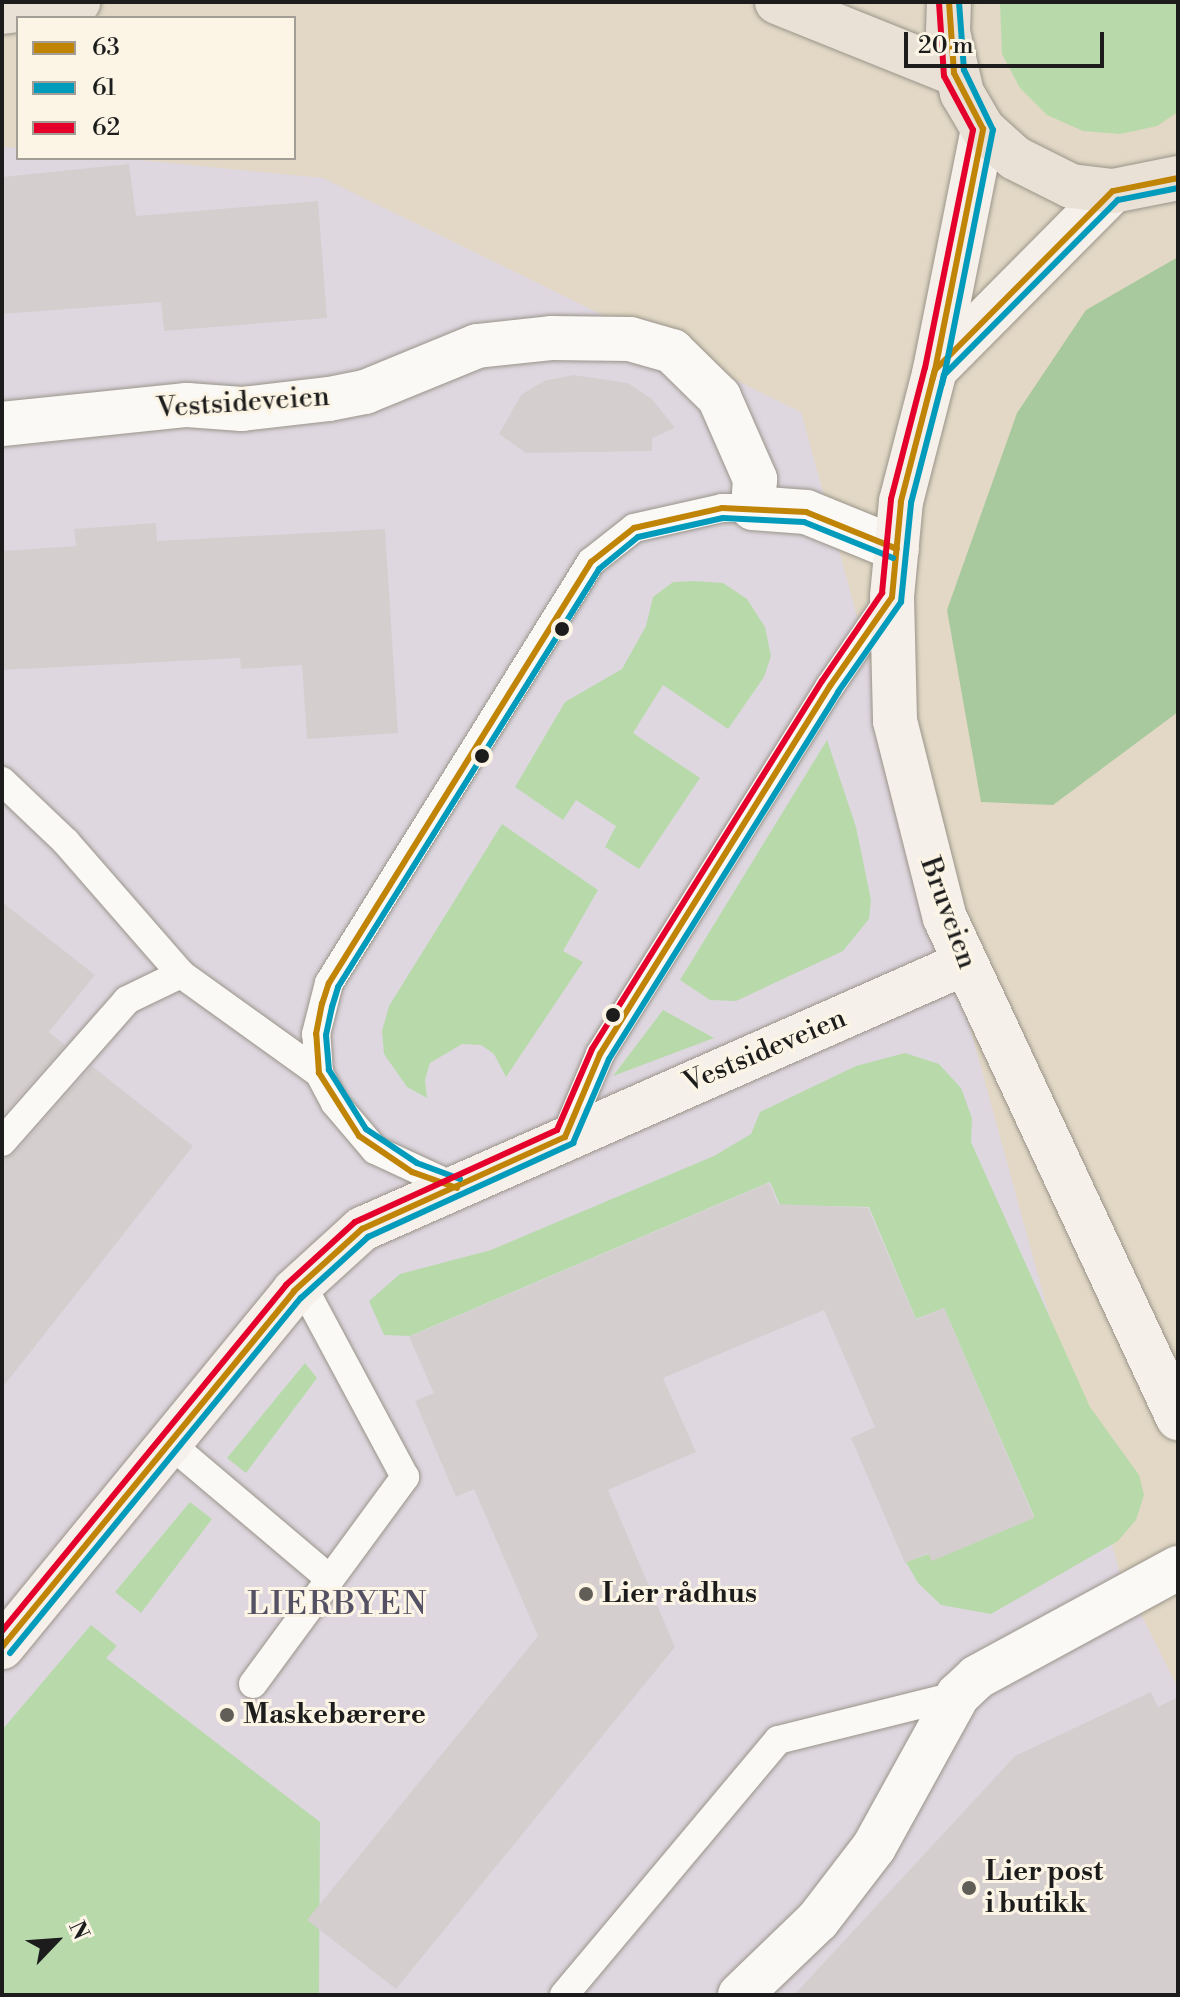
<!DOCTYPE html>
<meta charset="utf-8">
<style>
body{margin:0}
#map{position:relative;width:1180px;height:1997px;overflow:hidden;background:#e2d8c5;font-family:"Libre Bodoni",serif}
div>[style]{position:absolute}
.built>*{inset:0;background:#ded7e0}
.green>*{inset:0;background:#b8daab}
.forest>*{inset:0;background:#a8c99e}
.building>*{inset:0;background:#d4cecf}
.roads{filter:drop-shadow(0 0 2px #9a948a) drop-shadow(0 0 2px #9a948a)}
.lane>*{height:28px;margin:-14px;padding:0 14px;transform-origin:14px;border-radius:14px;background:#fbf9f6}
.street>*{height:44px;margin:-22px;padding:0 22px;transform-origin:22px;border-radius:22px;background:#fbf9f6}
.secondary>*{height:44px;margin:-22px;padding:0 22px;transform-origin:22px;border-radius:22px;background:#f5f0e9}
.primary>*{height:44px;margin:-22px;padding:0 22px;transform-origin:22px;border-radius:22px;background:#eae1d6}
.bus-1>*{height:6px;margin:-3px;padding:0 3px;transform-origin:3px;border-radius:3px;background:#c08407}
.bus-2>*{height:6px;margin:-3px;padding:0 3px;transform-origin:3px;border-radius:3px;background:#039bbc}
.bus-3>*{height:6px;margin:-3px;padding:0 3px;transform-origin:3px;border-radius:3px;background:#e4002b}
.dots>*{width:22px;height:22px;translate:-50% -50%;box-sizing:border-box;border:4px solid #fcf5e5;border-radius:50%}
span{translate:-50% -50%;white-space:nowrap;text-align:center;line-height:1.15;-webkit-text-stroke:6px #fcf5e5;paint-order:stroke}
.street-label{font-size:28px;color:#1c1c1c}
.poi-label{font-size:28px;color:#1c1c1c;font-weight:700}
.left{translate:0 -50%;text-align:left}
.quarter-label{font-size:32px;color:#545164;letter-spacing:2px}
.frame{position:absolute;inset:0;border:4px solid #1c1c1c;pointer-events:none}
.legend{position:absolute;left:16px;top:16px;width:280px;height:144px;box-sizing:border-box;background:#fcf5e5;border:2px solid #a29e95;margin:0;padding:10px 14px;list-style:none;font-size:24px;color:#1c1c1c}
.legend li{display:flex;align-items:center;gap:16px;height:40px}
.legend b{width:40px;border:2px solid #a29e95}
.north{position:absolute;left:16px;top:1901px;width:80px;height:80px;-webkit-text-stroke:6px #fcf5e5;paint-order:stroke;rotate:65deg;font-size:22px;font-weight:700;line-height:32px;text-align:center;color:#1c1c1c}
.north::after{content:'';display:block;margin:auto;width:28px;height:36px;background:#1c1c1c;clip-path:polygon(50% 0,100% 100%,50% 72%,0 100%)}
.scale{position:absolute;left:904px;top:32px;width:200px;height:36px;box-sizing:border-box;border:4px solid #1c1c1c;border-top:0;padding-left:10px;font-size:24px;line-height:28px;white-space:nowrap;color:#1c1c1c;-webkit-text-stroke:6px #fcf5e5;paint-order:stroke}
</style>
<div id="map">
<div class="built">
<i style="clip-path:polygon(2px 147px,18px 148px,18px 158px,120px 158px,323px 178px,801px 412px,1119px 1570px,1178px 1688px,1178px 1995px,2px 1995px)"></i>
</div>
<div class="green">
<i style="clip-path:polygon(1000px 2px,1178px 2px,1178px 112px,1157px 126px,1120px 134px,1083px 131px,1047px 115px,1020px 88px,1002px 54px)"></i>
<i style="clip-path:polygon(694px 581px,723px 583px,747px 599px,765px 627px,771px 656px,764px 677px,728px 729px,663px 685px,633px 733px,700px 778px,639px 869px,605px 847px,616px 826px,576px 800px,563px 820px,515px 787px,565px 702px,622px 669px,646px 626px,653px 597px,673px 582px)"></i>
<i style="clip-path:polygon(827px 740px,856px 827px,871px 900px,869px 919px,843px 951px,736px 1001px,710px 1000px,680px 980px)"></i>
<i style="clip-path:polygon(502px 824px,598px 890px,563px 951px,583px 962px,506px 1077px,494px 1054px,481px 1045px,462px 1044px,430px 1063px,425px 1080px,427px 1098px,407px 1087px,384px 1054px,382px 1031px,389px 1006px)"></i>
<i style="clip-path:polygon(663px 1010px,714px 1038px,613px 1076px)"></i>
<i style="clip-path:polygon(905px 1053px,939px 1064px,961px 1088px,972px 1118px,971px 1142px,1090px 1407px,1139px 1475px,1144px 1495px,1136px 1520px,1118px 1541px,991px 1614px,941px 1605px,918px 1583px,906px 1562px,1034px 1516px,944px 1308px,916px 1319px,869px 1207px,780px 1205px,770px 1182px,410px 1336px,384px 1335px,369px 1301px,400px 1274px,491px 1250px,714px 1156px,751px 1134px,760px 1112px,856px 1066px)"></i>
<i style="clip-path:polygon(305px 1363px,317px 1378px,246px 1473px,227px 1458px)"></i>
<i style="clip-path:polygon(190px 1502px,212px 1519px,141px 1613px,115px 1592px)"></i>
<i style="clip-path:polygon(91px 1625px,117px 1646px,106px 1658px,320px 1822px,319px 1995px,2px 1995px,2px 1730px)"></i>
</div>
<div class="forest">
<i style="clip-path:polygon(1178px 257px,1178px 712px,1053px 805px,981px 802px,947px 610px,1017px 413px,1086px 310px)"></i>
</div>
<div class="building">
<i style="clip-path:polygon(129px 164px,136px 216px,318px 201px,327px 318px,164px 331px,161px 302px,2px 314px,2px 177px)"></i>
<i style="clip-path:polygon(573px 375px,628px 383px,652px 399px,675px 428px,652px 438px,652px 451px,526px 453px,499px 434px,521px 395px,544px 381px)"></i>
<i style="clip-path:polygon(156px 523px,157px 541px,385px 529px,398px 733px,307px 739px,302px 665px,241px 669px,240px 658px,2px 670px,2px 551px,76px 546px,74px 529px)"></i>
<i style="clip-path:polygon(2px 902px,95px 975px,49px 1032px,65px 1045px,2px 1116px)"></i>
<i style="clip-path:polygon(92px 1066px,193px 1146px,2px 1388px,2px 1159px,15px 1153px)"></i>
<i style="clip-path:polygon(769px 1183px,778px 1204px,868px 1208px,916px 1320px,944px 1308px,1034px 1518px,932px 1561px,928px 1553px,905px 1563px,851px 1438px,875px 1427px,824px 1310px,663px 1378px,696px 1452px,608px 1490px,675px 1647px,396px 1989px,307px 1920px,538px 1636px,474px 1489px,456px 1497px,415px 1401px,434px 1393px,409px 1337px)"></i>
<i style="clip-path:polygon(1151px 1692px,1158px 1707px,1178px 1697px,1178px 1995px,794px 1995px,1015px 1756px)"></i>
</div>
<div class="roads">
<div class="lane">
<i style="left:2px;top:781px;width:88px;rotate:43.6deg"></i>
<i style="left:66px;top:842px;width:175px;rotate:48.9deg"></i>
<i style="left:565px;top:1137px;width:90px;rotate:-67.1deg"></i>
<i style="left:600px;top:1054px;width:434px;rotate:-58deg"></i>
<i style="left:830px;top:686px;width:108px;rotate:-55.6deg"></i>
<i style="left:2px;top:1142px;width:189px;rotate:-48.6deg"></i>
<i style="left:127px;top:1000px;width:60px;rotate:-25.7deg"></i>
<i style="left:181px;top:974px;width:170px;rotate:35.7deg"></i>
<i style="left:457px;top:1188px;width:90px;rotate:-155.1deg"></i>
<i style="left:375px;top:1150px;width:62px;rotate:-130.4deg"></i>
<i style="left:335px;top:1103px;width:34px;rotate:-118deg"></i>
<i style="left:319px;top:1073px;width:39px;rotate:-94deg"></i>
<i style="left:316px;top:1034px;width:53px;rotate:-75.7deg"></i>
<i style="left:329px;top:983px;width:496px;rotate:-58.1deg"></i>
<i style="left:591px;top:562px;width:55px;rotate:-38.3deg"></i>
<i style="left:634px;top:528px;width:90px;rotate:-12.8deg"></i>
<i style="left:722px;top:508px;width:31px"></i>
<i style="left:168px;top:1442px;width:212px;rotate:40.2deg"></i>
<i style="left:253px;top:1684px;width:257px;rotate:-53.7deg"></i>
<i style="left:405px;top:1477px;width:218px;rotate:-118.2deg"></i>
<i style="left:564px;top:1995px;width:333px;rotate:-50deg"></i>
<i style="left:778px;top:1740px;width:186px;rotate:-14deg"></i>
</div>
<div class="street">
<i style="left:2px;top:424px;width:186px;rotate:-5.9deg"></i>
<i style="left:187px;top:405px;width:55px;rotate:4.2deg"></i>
<i style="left:242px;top:409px;width:88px;rotate:-6.6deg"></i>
<i style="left:329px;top:399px;width:37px;rotate:-11deg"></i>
<i style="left:365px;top:392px;width:121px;rotate:-22.3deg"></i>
<i style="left:477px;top:346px;width:74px;rotate:-6.2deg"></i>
<i style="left:551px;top:338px;width:79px;rotate:0.7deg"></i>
<i style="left:630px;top:339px;width:44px;rotate:15.9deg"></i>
<i style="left:672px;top:351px;width:66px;rotate:44.4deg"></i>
<i style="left:719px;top:397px;width:90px;rotate:66.3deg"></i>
<i style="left:755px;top:479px;width:29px;rotate:94deg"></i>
<i style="left:753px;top:508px;width:53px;rotate:4.3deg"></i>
<i style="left:806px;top:512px;width:98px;rotate:22.1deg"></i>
<i style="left:740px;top:1995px;width:108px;rotate:-43.9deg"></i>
<i style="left:818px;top:1920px;width:92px;rotate:-52.5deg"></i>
<i style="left:874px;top:1847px;width:174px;rotate:-61.1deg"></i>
<i style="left:958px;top:1695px;width:26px;rotate:-43deg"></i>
<i style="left:977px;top:1677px;width:229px;rotate:-28.5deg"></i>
</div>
<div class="secondary">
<i style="left:983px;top:129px;width:246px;rotate:101.3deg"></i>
<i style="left:935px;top:370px;width:135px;rotate:104.5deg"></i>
<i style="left:901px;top:501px;width:96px;rotate:95.4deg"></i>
<i style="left:892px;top:597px;width:124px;rotate:88.6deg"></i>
<i style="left:895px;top:721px;width:203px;rotate:75.8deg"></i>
<i style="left:945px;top:918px;width:552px;rotate:65.01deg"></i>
<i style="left:935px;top:370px;width:252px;rotate:-45.2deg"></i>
<i style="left:2px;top:1647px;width:460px;rotate:-50.6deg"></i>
<i style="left:294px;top:1291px;width:92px;rotate:-42.4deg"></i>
<i style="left:362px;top:1229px;width:659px;rotate:-23.8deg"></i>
</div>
<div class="primary">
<i style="left:777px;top:2px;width:191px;rotate:21.9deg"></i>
<i style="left:949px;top:2px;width:30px;rotate:92deg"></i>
<i style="left:948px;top:32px;width:63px;rotate:77.1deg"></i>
<i style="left:962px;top:93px;width:42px;rotate:59.7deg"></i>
<i style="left:983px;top:129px;width:43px;rotate:42.2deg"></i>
<i style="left:1015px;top:158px;width:63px;rotate:26.6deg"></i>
<i style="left:1071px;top:186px;width:42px;rotate:6.8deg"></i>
<i style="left:1113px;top:191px;width:66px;rotate:-11.3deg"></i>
<i style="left:2px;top:12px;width:77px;rotate:-7.5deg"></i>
</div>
</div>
<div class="bus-1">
<i style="left:932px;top:381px;width:11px;rotate:-75deg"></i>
<i style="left:935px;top:370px;width:252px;rotate:-45.2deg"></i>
<i style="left:1113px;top:191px;width:66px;rotate:-11.3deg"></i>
<i style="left:457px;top:1188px;width:48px;rotate:-160.4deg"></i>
<i style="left:412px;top:1172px;width:64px;rotate:-145.8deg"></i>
<i style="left:359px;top:1136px;width:75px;rotate:-122.4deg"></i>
<i style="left:319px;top:1073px;width:39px;rotate:-94deg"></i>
<i style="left:316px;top:1034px;width:31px;rotate:-79deg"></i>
<i style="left:322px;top:1004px;width:22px;rotate:-72deg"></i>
<i style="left:329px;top:983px;width:496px;rotate:-58.1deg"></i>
<i style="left:591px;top:562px;width:55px;rotate:-38.3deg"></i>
<i style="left:634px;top:528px;width:90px;rotate:-12.8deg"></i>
<i style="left:722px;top:508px;width:84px;rotate:2.7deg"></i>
<i style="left:806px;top:512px;width:98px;rotate:22.1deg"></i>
<i style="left:2px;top:1647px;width:460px;rotate:-50.6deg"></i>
<i style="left:294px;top:1291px;width:92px;rotate:-42.4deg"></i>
<i style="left:362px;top:1229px;width:223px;rotate:-24.4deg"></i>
<i style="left:565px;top:1137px;width:90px;rotate:-67.1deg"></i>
<i style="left:600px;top:1054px;width:434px;rotate:-58deg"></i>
<i style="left:830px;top:686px;width:108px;rotate:-55.1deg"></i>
<i style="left:892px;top:597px;width:96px;rotate:-84.6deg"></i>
<i style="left:901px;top:501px;width:135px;rotate:-75.5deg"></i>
<i style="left:935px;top:370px;width:246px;rotate:-78.7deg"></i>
<i style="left:983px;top:129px;width:63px;rotate:-117.4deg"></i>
<i style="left:954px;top:73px;width:71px;rotate:-94deg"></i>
</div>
<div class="bus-2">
<i style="left:942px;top:384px;width:9px;rotate:-77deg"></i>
<i style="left:944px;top:375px;width:247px;rotate:-45.2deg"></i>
<i style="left:1118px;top:200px;width:61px;rotate:-11.3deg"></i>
<i style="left:460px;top:1179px;width:46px;rotate:-159.6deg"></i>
<i style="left:417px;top:1163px;width:61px;rotate:-146.3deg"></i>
<i style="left:366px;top:1129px;width:70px;rotate:-122.1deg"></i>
<i style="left:329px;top:1070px;width:35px;rotate:-95deg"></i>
<i style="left:326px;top:1035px;width:29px;rotate:-78deg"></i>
<i style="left:332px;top:1007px;width:21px;rotate:-73deg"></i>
<i style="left:338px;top:987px;width:493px;rotate:-58deg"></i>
<i style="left:599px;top:569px;width:50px;rotate:-39.4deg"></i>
<i style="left:638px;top:537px;width:87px;rotate:-12.6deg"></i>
<i style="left:723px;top:518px;width:81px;rotate:2.8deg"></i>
<i style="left:804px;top:522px;width:96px;rotate:22deg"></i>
<i style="left:10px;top:1653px;width:459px;rotate:-50.7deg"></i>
<i style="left:301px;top:1298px;width:91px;rotate:-42.3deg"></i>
<i style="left:368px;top:1237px;width:226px;rotate:-24.6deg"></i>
<i style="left:573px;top:1143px;width:91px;rotate:-66.8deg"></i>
<i style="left:609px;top:1059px;width:433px;rotate:-58deg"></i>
<i style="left:838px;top:692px;width:110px;rotate:-55deg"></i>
<i style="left:901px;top:602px;width:100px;rotate:-84.2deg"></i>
<i style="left:911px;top:503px;width:135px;rotate:-75.5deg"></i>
<i style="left:945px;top:372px;width:247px;rotate:-78.8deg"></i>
<i style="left:993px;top:130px;width:67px;rotate:-115.8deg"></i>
<i style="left:964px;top:70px;width:68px;rotate:-94.2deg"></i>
</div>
<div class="bus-3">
<i style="left:2px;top:1631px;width:448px;rotate:-50.6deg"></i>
<i style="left:286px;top:1285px;width:93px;rotate:-42.4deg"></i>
<i style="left:355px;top:1222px;width:222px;rotate:-24.5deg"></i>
<i style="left:557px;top:1130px;width:88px;rotate:-66.6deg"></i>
<i style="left:592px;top:1049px;width:434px;rotate:-58deg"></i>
<i style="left:822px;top:681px;width:107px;rotate:-55.7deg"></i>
<i style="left:882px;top:593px;width:94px;rotate:-84.5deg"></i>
<i style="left:891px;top:499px;width:135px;rotate:-75.5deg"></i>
<i style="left:925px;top:368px;width:243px;rotate:-78.6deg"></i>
<i style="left:973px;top:130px;width:61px;rotate:-118.2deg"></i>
<i style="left:944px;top:76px;width:73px;rotate:-93.9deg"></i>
</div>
<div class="dots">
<i style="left:562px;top:629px;background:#1c1c1c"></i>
<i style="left:482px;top:756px;background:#1c1c1c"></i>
<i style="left:613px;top:1015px;background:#1c1c1c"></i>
<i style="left:586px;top:1594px;background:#615e57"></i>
<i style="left:227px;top:1715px;background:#615e57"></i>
<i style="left:969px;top:1888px;background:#615e57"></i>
</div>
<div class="street-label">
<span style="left:243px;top:403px;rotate:-4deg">Vestsideveien</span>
<span style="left:948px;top:913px;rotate:70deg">Bruveien</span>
<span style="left:765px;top:1051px;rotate:-23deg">Vestsideveien</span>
</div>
<div class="poi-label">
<span class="left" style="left:602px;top:1594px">Lier rådhus</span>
<span class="left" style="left:243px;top:1715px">Maskebærere</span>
<span class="left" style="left:985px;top:1888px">Lier post<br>i butikk</span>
</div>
<div class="quarter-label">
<span style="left:338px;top:1604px">LIERBYEN</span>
</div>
<div class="frame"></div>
<ul class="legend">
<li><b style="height:10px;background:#c08407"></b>63</li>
<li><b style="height:10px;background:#039bbc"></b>61</li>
<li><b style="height:10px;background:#e4002b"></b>62</li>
</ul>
<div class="north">N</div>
<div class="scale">20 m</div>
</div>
